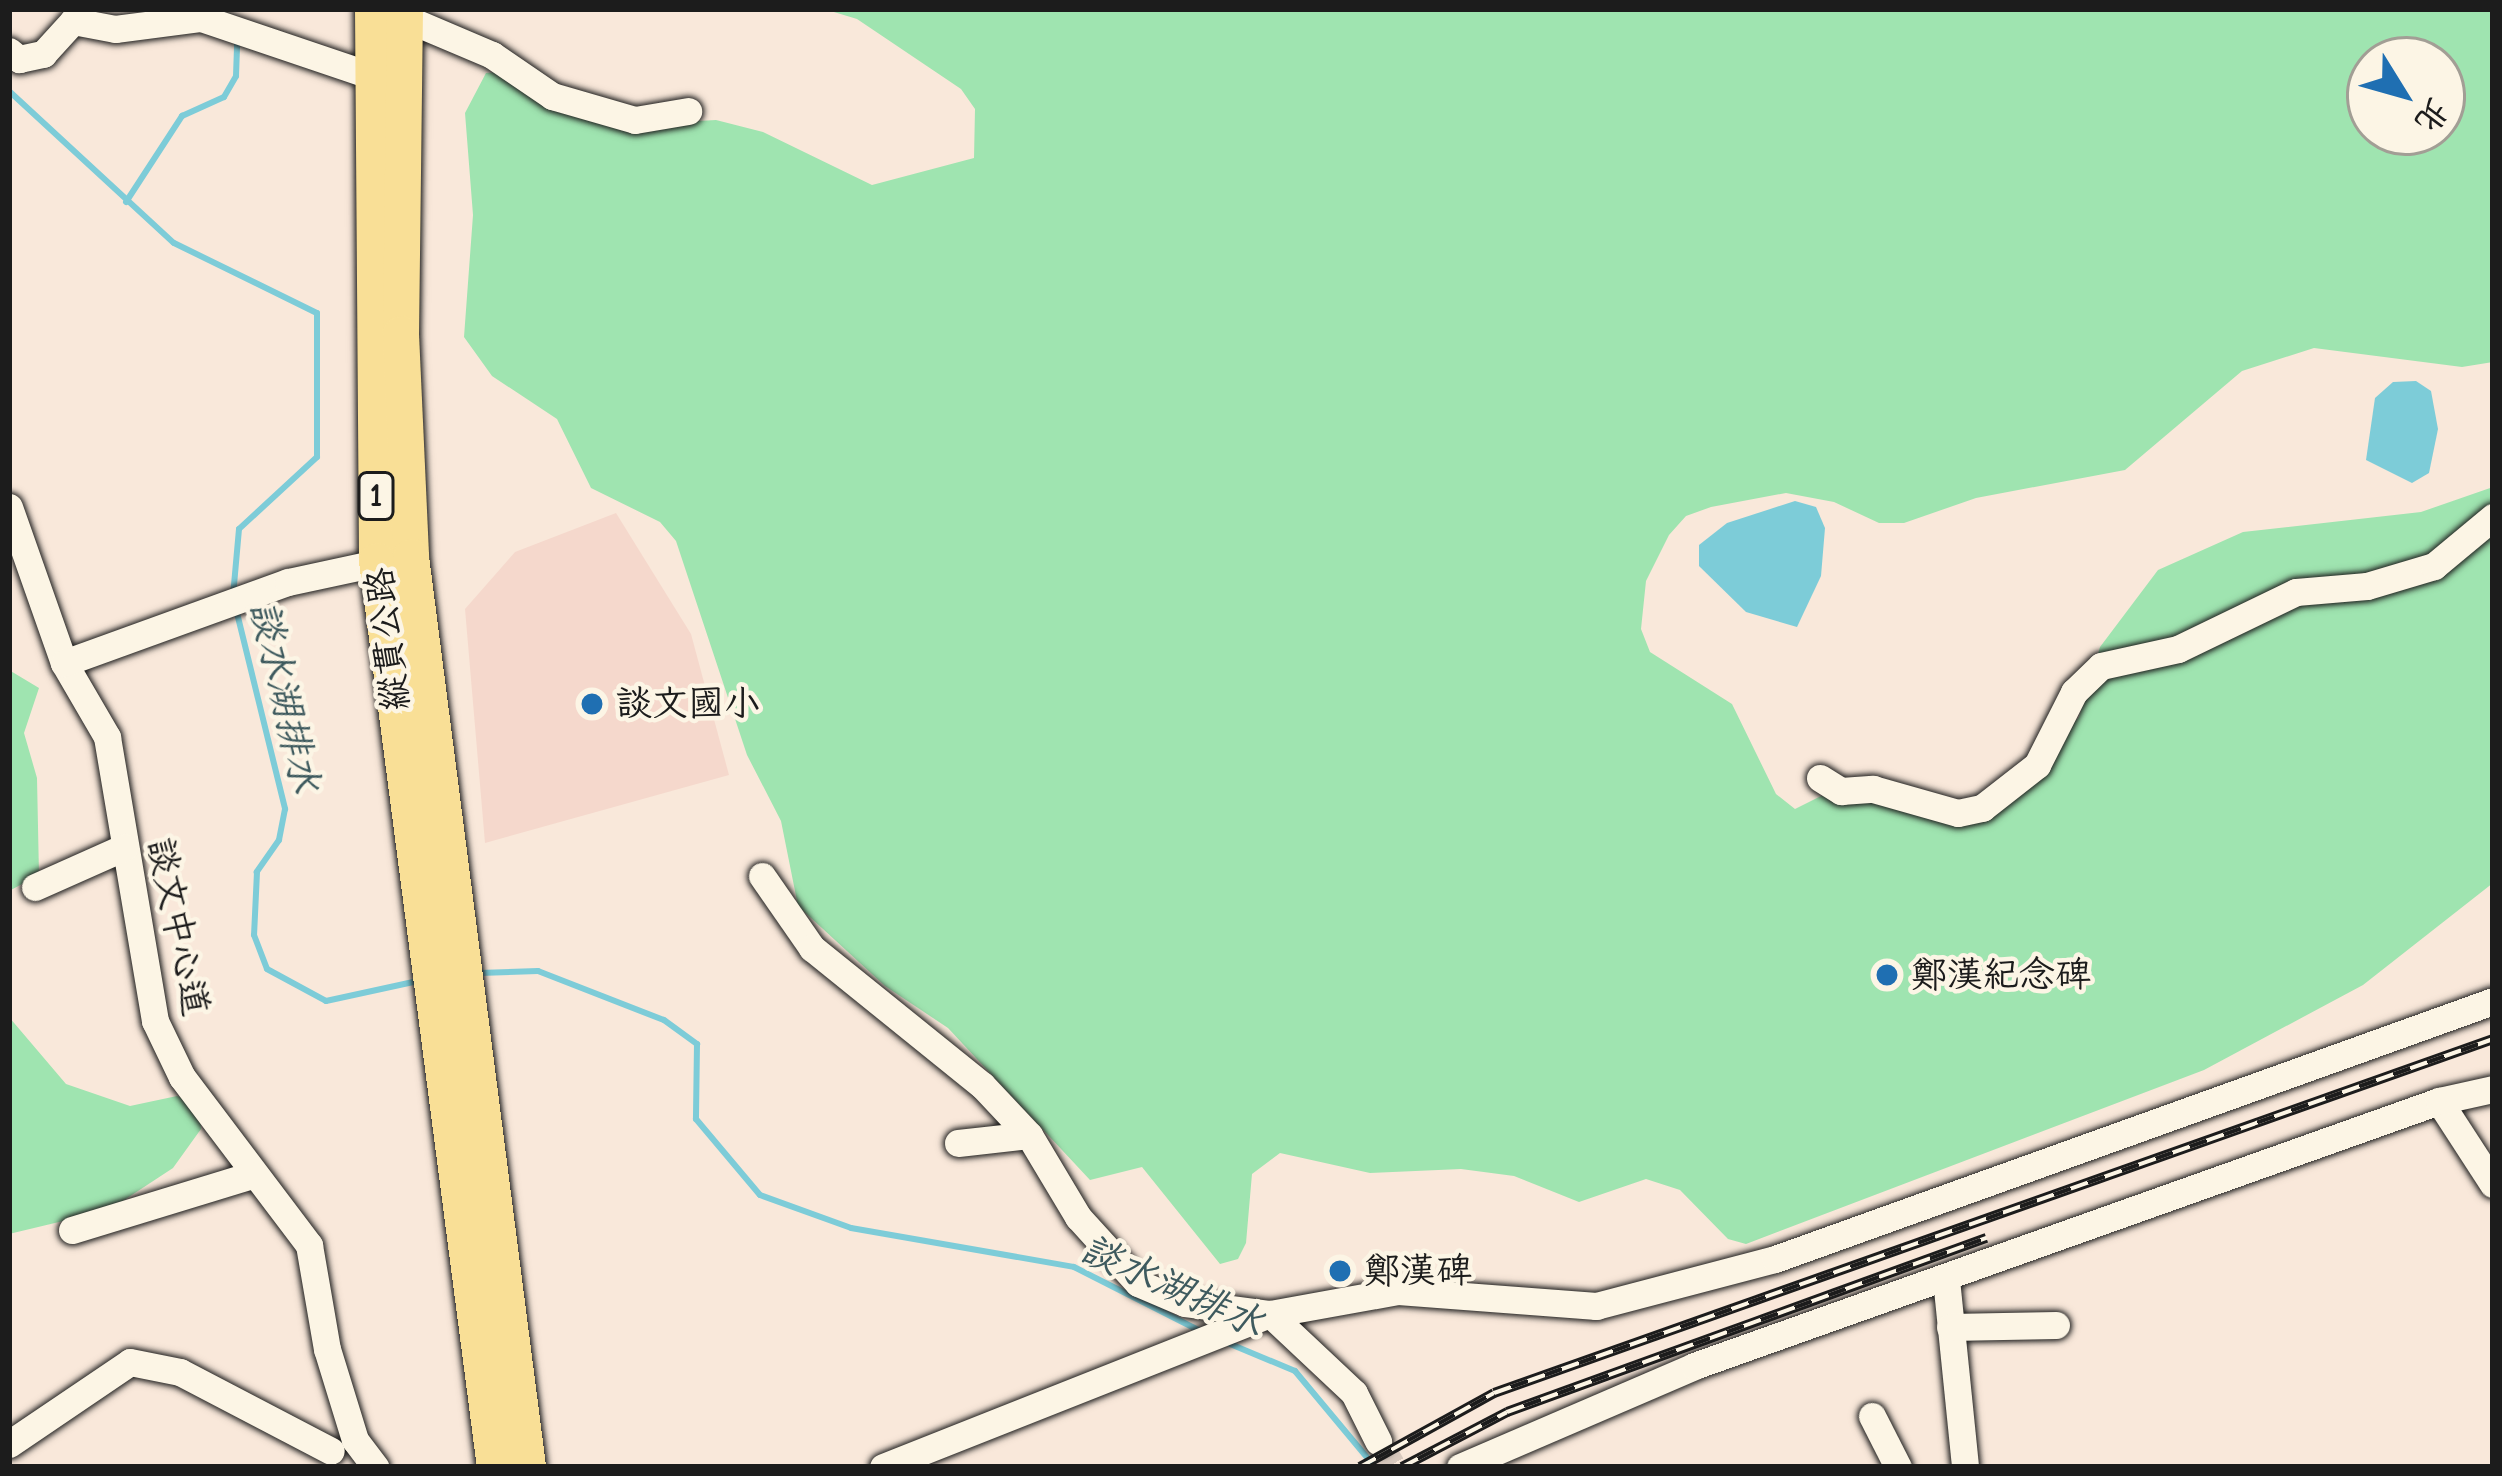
<!DOCTYPE html>
<meta charset="utf-8">
<style>
body{margin:0}
#map{position:relative;width:2502px;height:1476px;overflow:hidden;background:#f9e8da;font-family:"Comic Neue","LXGW WenKai TC",sans-serif}
div>[style]{position:absolute}
.built>*{inset:0;background:#f5d8cc}
.green>*{inset:0;background:#9fe4b0}
.water>*{inset:0;background:#7dccd8}
.stream>*{height:6px;margin:-3px;padding:0 3px;transform-origin:3px;border-radius:3px;background:#7dccd8}
.minor-tunnel>*{height:27px;margin-top:-13.5px;transform-origin:0;background:repeating-linear-gradient(90deg,#d8c9be 0 27px,transparent 0 41px)}
.roads{filter:drop-shadow(0 0 3px #1c1c1c) drop-shadow(0 0 3px #1c1c1c)}
.minor>*{height:27px;margin:-13.5px;padding:0 13.5px;transform-origin:13.5px;border-radius:13.5px;background:#fcf5e5}
.major>*{height:36px;margin:-18px;padding:0 18px;transform-origin:18px;border-radius:18px;background:#f9df96}
.rail>*{height:10px;margin-top:-5px;transform-origin:0;background:repeating-linear-gradient(90deg,#fcf5e5 0 18px,#1c1c1c 0 36px);box-sizing:border-box;border-block:3px solid #1c1c1c}
.dots>*{width:33px;height:33px;translate:-50% -50%;box-sizing:border-box;border:6px solid #fcf5e5;border-radius:50%}
span{translate:-50% -50%;white-space:nowrap;text-align:center;line-height:1.15;-webkit-text-stroke:9px #fcf5e5;paint-order:stroke}
.shield-label span{padding:3px 9px;background:#fcf5e5;border:3px solid;border-radius:9px;-webkit-text-stroke-width:0}
.shield-label{font-size:33px;color:#1c1c1c;font-weight:700}
.street-label{font-size:36px;color:#1c1c1c}
.poi-label{font-size:36px;color:#1c1c1c}
.left{translate:0 -50%;text-align:left}
.water-label{font-size:39px;color:#3e5a5e;font-style:italic}
.frame{position:absolute;inset:0;border:12px solid #1c1c1c;pointer-events:none}
.north{position:absolute;left:2346px;top:36px;width:120px;height:120px;box-sizing:border-box;background:#fcf5e5;border:3px solid #a29e95;border-radius:50%;rotate:127deg;font-size:33px;font-weight:700;line-height:48px;text-align:center;color:#1c1c1c}
.north::after{content:'';display:block;margin:auto;width:42px;height:54px;background:#1f6fb2;clip-path:polygon(50% 0,100% 100%,50% 72%,0 100%)}
</style>
<div id="map">
<div class="built">
<i style="clip-path:polygon(616px 513px,691px 634px,729px 775px,485px 843px,465px 609px,515px 552px)"></i>
</div>
<div class="green">
<i style="clip-path:polygon(evenodd,824px 9px,2493px 9px,2493px 362px,2462px 367px,2314px 348px,2242px 371px,2125px 470px,1976px 498px,1904px 523px,1879px 523px,1834px 502px,1786px 493px,1711px 507px,1686px 516px,1669px 535px,1646px 581px,1641px 629px,1650px 652px,1732px 704px,1776px 794px,1795px 809px,1859px 777px,1923px 810px,2011px 788px,2079px 717px,2100px 647px,2158px 570px,2243px 532px,2421px 512px,2493px 487px,2493px 883px,2363px 985px,2204px 1070px,1746px 1244px,1728px 1239px,1680px 1190px,1646px 1179px,1579px 1202px,1514px 1176px,1461px 1169px,1370px 1173px,1280px 1153px,1252px 1174px,1246px 1243px,1238px 1259px,1220px 1264px,1142px 1167px,1090px 1180px,948px 1028px,885px 986px,798px 906px,781px 821px,747px 755px,676px 541px,660px 522px,591px 488px,557px 419px,492px 376px,464px 337px,473px 215px,465px 113px,486px 73px,511px 71px,644px 124px,716px 120px,763px 132px,872px 185px,974px 158px,975px 109px,961px 89px,857px 19px,824px 9px,2370px 60px,2442px 60px,2442px 132px,2370px 132px,2370px 60px)"></i>
<i style="clip-path:polygon(9px 670px,39px 688px,24px 733px,37px 778px,39px 875px,9px 891px)"></i>
<i style="clip-path:polygon(9px 1017px,66px 1084px,130px 1106px,177px 1096px,199px 1105px,201px 1129px,173px 1168px,109px 1210px,9px 1234px)"></i>
</div>
<div class="water">
<i style="clip-path:polygon(2416px 381px,2431px 391px,2438px 429px,2429px 473px,2412px 483px,2366px 460px,2375px 398px,2393px 382px)"></i>
<i style="clip-path:polygon(1795px 501px,1816px 507px,1825px 528px,1821px 576px,1797px 627px,1746px 612px,1699px 566px,1699px 545px,1727px 523px)"></i>
</div>
<div class="stream">
<i style="left:9px;top:91px;width:224px;rotate:42.7deg"></i>
<i style="left:174px;top:243px;width:159px;rotate:26.1deg"></i>
<i style="left:317px;top:313px;width:144px;rotate:90deg"></i>
<i style="left:317px;top:457px;width:106px;rotate:137.3deg"></i>
<i style="left:239px;top:529px;width:67px;rotate:95.1deg"></i>
<i style="left:126px;top:202px;width:103px;rotate:-56.9deg"></i>
<i style="left:182px;top:116px;width:46px;rotate:-24.3deg"></i>
<i style="left:224px;top:97px;width:24px;rotate:-60deg"></i>
<i style="left:236px;top:76px;width:36px;rotate:-88deg"></i>
<i style="left:236px;top:609px;width:206px;rotate:76.2deg"></i>
<i style="left:285px;top:809px;width:32px;rotate:101deg"></i>
<i style="left:279px;top:840px;width:39px;rotate:125deg"></i>
<i style="left:257px;top:872px;width:63px;rotate:92.7deg"></i>
<i style="left:254px;top:935px;width:36px;rotate:69deg"></i>
<i style="left:267px;top:969px;width:67px;rotate:28.5deg"></i>
<i style="left:326px;top:1001px;width:94px;rotate:-12.3deg"></i>
<i style="left:479px;top:973px;width:59px;rotate:-1.9deg"></i>
<i style="left:538px;top:971px;width:135px;rotate:21.3deg"></i>
<i style="left:664px;top:1020px;width:41px;rotate:36deg"></i>
<i style="left:697px;top:1044px;width:75px;rotate:90.8deg"></i>
<i style="left:696px;top:1119px;width:99px;rotate:49.9deg"></i>
<i style="left:760px;top:1195px;width:97px;rotate:19.9deg"></i>
<i style="left:851px;top:1228px;width:226px;rotate:9.9deg"></i>
<i style="left:1074px;top:1267px;width:141px;rotate:26.9deg"></i>
<i style="left:1223px;top:1341px;width:78px;rotate:22.6deg"></i>
<i style="left:1295px;top:1371px;width:125px;rotate:50.2deg"></i>
</div>
<div class="minor-tunnel">
<i style="left:1378px;top:1441px;width:30px;rotate:60deg"></i>
</div>
<div class="roads">
<div class="minor">
<i style="left:405px;top:18px;width:95px;rotate:23deg"></i>
<i style="left:492px;top:55px;width:73px;rotate:34.3deg"></i>
<i style="left:552px;top:96px;width:86px;rotate:16.1deg"></i>
<i style="left:635px;top:120px;width:54px;rotate:-9.6deg"></i>
<i style="left:9px;top:51px;width:13px;rotate:39deg"></i>
<i style="left:19px;top:59px;width:25px;rotate:-12deg"></i>
<i style="left:43px;top:54px;width:45px;rotate:-47.7deg"></i>
<i style="left:73px;top:21px;width:43px;rotate:10.8deg"></i>
<i style="left:115px;top:29px;width:87px;rotate:-7.3deg"></i>
<i style="left:201px;top:18px;width:181px;rotate:18.7deg"></i>
<i style="left:372px;top:76px;width:18px;rotate:-3deg"></i>
<i style="left:9px;top:507px;width:165px;rotate:70.6deg"></i>
<i style="left:64px;top:663px;width:86px;rotate:59.8deg"></i>
<i style="left:107px;top:737px;width:288px;rotate:80.4deg"></i>
<i style="left:155px;top:1021px;width:62px;rotate:64.3deg"></i>
<i style="left:182px;top:1077px;width:211px;rotate:52.9deg"></i>
<i style="left:309px;top:1245px;width:106px;rotate:80.2deg"></i>
<i style="left:327px;top:1349px;width:95px;rotate:72.9deg"></i>
<i style="left:355px;top:1440px;width:34px;rotate:53deg"></i>
<i style="left:64px;top:663px;width:238px;rotate:-19.9deg"></i>
<i style="left:288px;top:582px;width:109px;rotate:-12.1deg"></i>
<i style="left:1820px;top:778px;width:25px;rotate:32deg"></i>
<i style="left:1841px;top:791px;width:32px;rotate:-4deg"></i>
<i style="left:1873px;top:789px;width:88px;rotate:15.8deg"></i>
<i style="left:1958px;top:813px;width:25px;rotate:-12deg"></i>
<i style="left:1982px;top:808px;width:70px;rotate:-38deg"></i>
<i style="left:2037px;top:765px;width:82px;rotate:-63.1deg"></i>
<i style="left:2074px;top:692px;width:37px;rotate:-44deg"></i>
<i style="left:2101px;top:666px;width:79px;rotate:-12.4deg"></i>
<i style="left:2178px;top:649px;width:131px;rotate:-25.8deg"></i>
<i style="left:2296px;top:592px;width:71px;rotate:-4.8deg"></i>
<i style="left:2367px;top:586px;width:70px;rotate:-16.6deg"></i>
<i style="left:2434px;top:566px;width:77px;rotate:-39.7deg"></i>
<i style="left:762px;top:876px;width:88px;rotate:55.2deg"></i>
<i style="left:812px;top:948px;width:218px;rotate:38.9deg"></i>
<i style="left:982px;top:1085px;width:69px;rotate:46.8deg"></i>
<i style="left:1029px;top:1135px;width:96px;rotate:59.1deg"></i>
<i style="left:1078px;top:1217px;width:89px;rotate:47.7deg"></i>
<i style="left:1138px;top:1283px;width:51px;rotate:23.1deg"></i>
<i style="left:1185px;top:1303px;width:86px;rotate:7.4deg"></i>
<i style="left:1270px;top:1314px;width:115px;rotate:43.2deg"></i>
<i style="left:1354px;top:1393px;width:54px;rotate:63.4deg"></i>
<i style="left:35px;top:887px;width:98px;rotate:-24deg"></i>
<i style="left:2439px;top:1101px;width:99px;rotate:57deg"></i>
<i style="left:958px;top:1143px;width:71px;rotate:-6.4deg"></i>
<i style="left:72px;top:1230px;width:188px;rotate:-17deg"></i>
<i style="left:1946px;top:1279px;width:189px;rotate:84.2deg"></i>
<i style="left:1950px;top:1327px;width:106px;rotate:-1.1deg"></i>
<i style="left:1872px;top:1416px;width:57px;rotate:63deg"></i>
<i style="left:9px;top:1444px;width:146px;rotate:-34.1deg"></i>
<i style="left:130px;top:1362px;width:51px;rotate:11.3deg"></i>
<i style="left:180px;top:1372px;width:170px;rotate:27.6deg"></i>
<i style="left:883px;top:1467px;width:416px;rotate:-21.6deg"></i>
<i style="left:1270px;top:1314px;width:130px;rotate:-10.2deg"></i>
<i style="left:1398px;top:1291px;width:199px;rotate:4.3deg"></i>
<i style="left:1596px;top:1306px;width:185px;rotate:-14.7deg"></i>
<i style="left:1775px;top:1259px;width:763px;rotate:-19.76deg"></i>
<i style="left:1460px;top:1467px;width:255px;rotate:-23.3deg"></i>
<i style="left:1694px;top:1366px;width:791px;rotate:-19.58deg"></i>
<i style="left:2439px;top:1101px;width:55px;rotate:-12.5deg"></i>
</div>
<div class="major">
<i style="left:373px;top:9px;width:552px;rotate:89.58deg"></i>
<i style="left:377px;top:561px;width:914px;rotate:82.58deg"></i>
<i style="left:405px;top:9px;width:325px;rotate:90.7deg"></i>
<i style="left:401px;top:334px;width:223px;rotate:87.4deg"></i>
<i style="left:411px;top:557px;width:917px;rotate:82.67deg"></i>
</div>
</div>
<div class="rail">
<i style="left:1360px;top:1467px;width:153px;rotate:-28.9deg"></i>
<i style="left:1494px;top:1393px;width:1060px;rotate:-19.51deg"></i>
<i style="left:1402px;top:1467px;width:119px;rotate:-27.6deg"></i>
<i style="left:1507px;top:1412px;width:510px;rotate:-19.96deg"></i>
</div>
<div class="dots">
<i style="left:592px;top:704px;background:#1f6fb2"></i>
<i style="left:1887px;top:975px;background:#1f6fb2"></i>
<i style="left:1340px;top:1271px;background:#1f6fb2"></i>
</div>
<div class="shield-label">
<span style="left:376px;top:496px">1</span>
</div>
<div class="street-label">
<span style="left:388px;top:639px;rotate:-97deg">縱貫公路</span>
<span style="left:178px;top:927px;rotate:78deg">談文中心道</span>
</div>
<div class="poi-label">
<span class="left" style="left:616px;top:704px">談文國小</span>
<span class="left" style="left:1911px;top:975px">鄭漢紀念碑</span>
<span class="left" style="left:1364px;top:1271px">鄭漢碑</span>
</div>
<div class="water-label">
<span style="left:284px;top:697px;rotate:77deg">談水湖排水</span>
<span style="left:1172px;top:1287px;rotate:24deg">談水湖排水</span>
</div>
<div class="frame"></div>
<div class="north">北</div>
</div>
